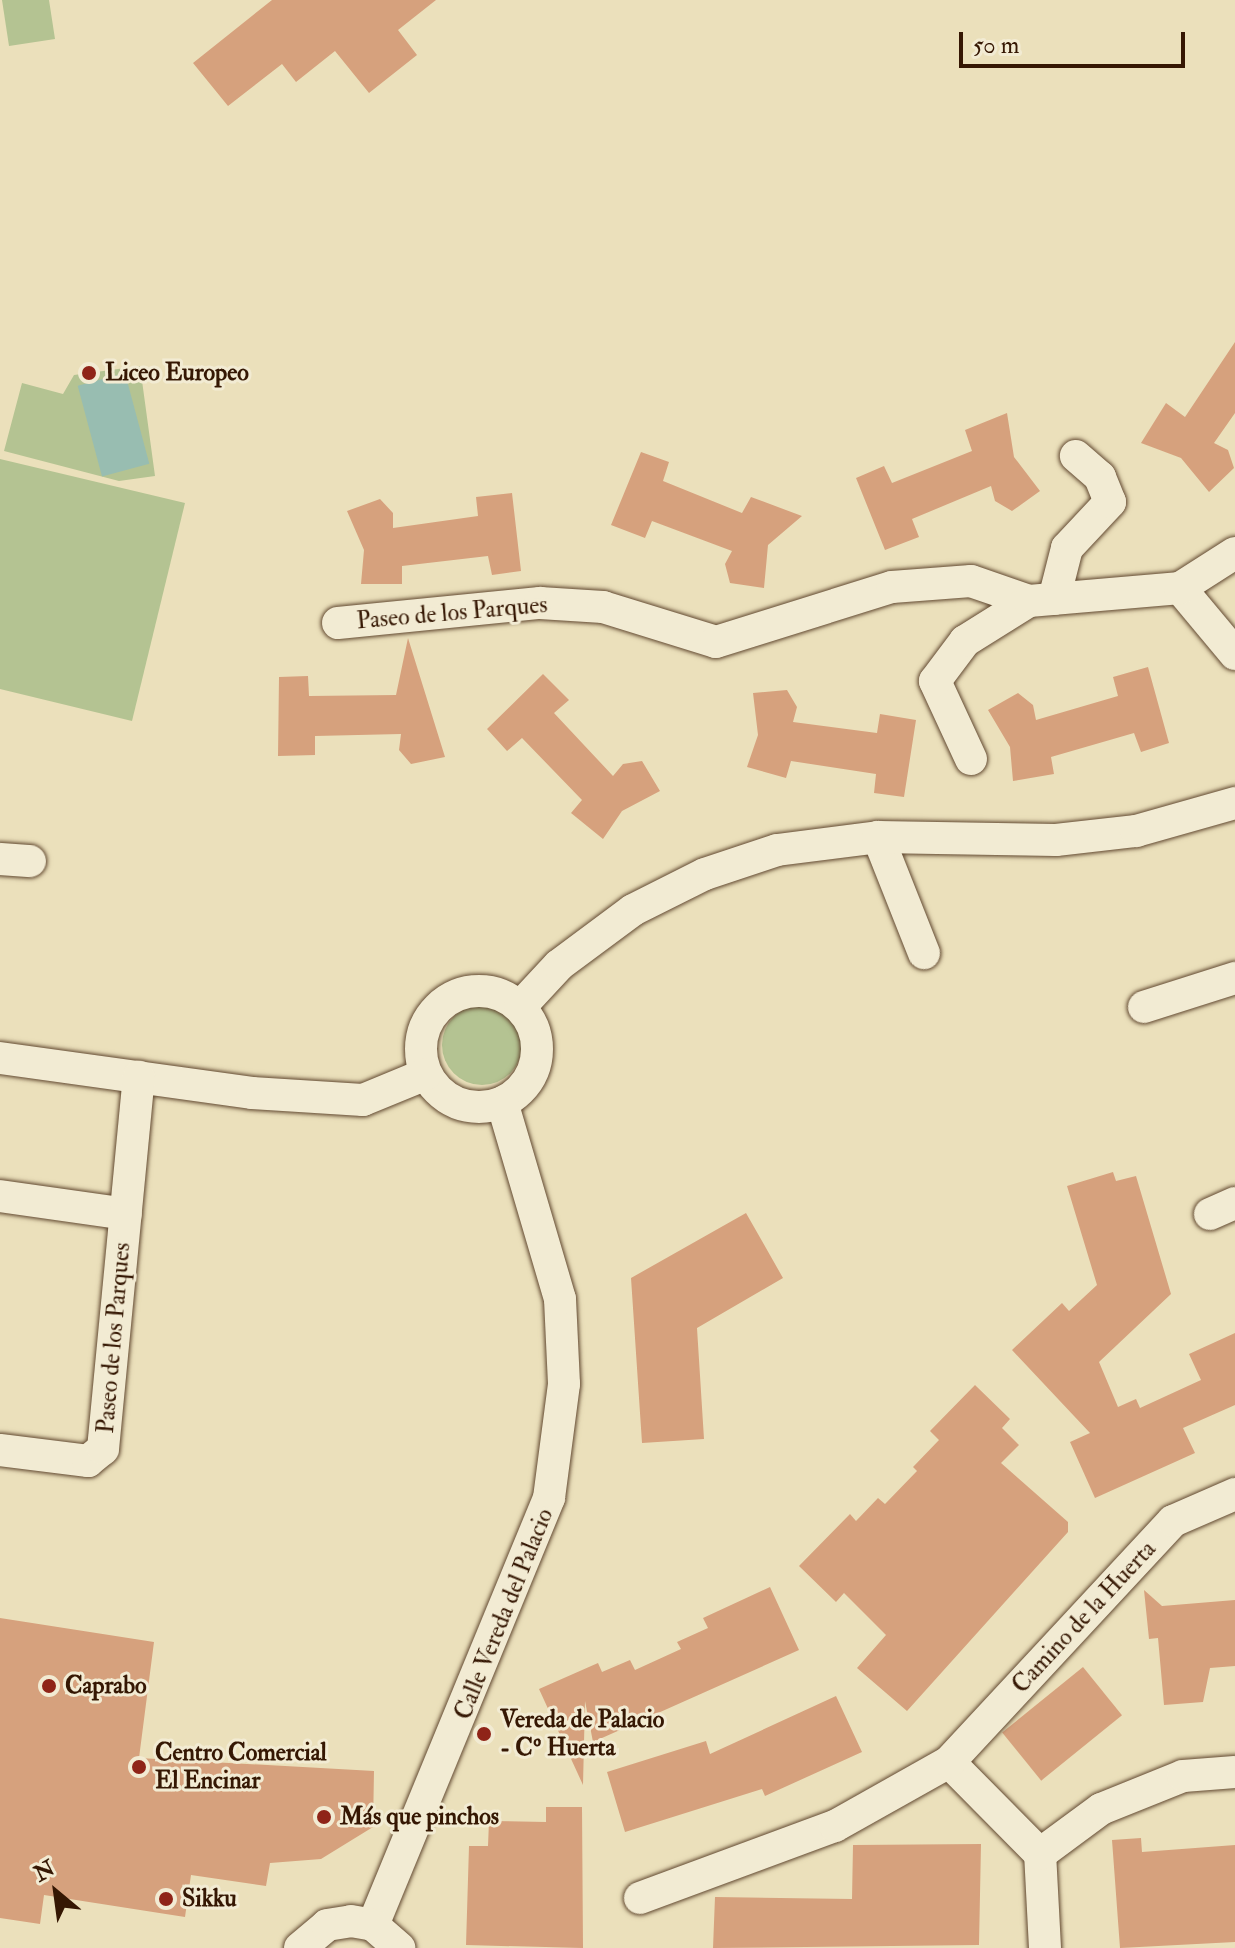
<!DOCTYPE html>
<meta charset="utf-8">
<style>
body{margin:0}
#map{position:relative;width:1235px;height:1948px;overflow:hidden;background:#ebe0bb;font-family:"IM FELL Double Pica",serif}
div>[style]{position:absolute}
.green>*{inset:0;background:#b4c392}
.round{border-radius:50%}
.water>*{inset:0;background:#98bdb1;transform-origin:0 0}
.building>*{inset:0;background:#d6a17d;transform-origin:0 0}
.roads{filter:drop-shadow(0 0 2px #624931) drop-shadow(0 0 2px #624931)}
.minor>*{height:32px;margin:-16px;padding:0 16px;transform-origin:16px;border-radius:16px;background:#f2ebd3}
.minor>.ring{margin:-16px;padding:0;box-sizing:content-box;background:none;border:32px solid #f2ebd3;border-radius:50%}
.dots>*{width:22px;height:22px;translate:-50% -50%;box-sizing:border-box;border:4px solid #f2ebd3;border-radius:50%}
span{translate:-50% -50%;white-space:nowrap;text-align:center;line-height:1.15;-webkit-text-stroke:6px #f2ebd3;paint-order:stroke}
.poi-label{font-size:24px;color:#351703;font-weight:700}
.left{translate:0 -50%;text-align:left}
.street-label{font-size:24px;color:#351703}
.north{position:absolute;left:16px;top:1852px;width:80px;height:80px;-webkit-text-stroke:6px #f2ebd3;paint-order:stroke;rotate:331deg;font-size:22px;font-weight:700;line-height:32px;text-align:center;color:#351703}
.north::after{content:'';display:block;margin:auto;width:28px;height:36px;background:#351703;clip-path:polygon(50% 0,100% 100%,50% 72%,0 100%)}
.scale{position:absolute;left:959px;top:32px;width:226px;height:36px;box-sizing:border-box;border:4px solid #351703;border-top:0;padding-left:10px;font-size:24px;line-height:28px;white-space:nowrap;color:#351703;-webkit-text-stroke:6px #f2ebd3;paint-order:stroke}
</style>
<div id="map">
<div class="green">
<i style="clip-path:polygon(2px 0,49px 0,55px 39px,9px 46px)"></i>
<i style="clip-path:polygon(140px 366px,155px 476px,119px 481px,4px 451px,22px 383px,63px 394px,74px 375px)"></i>
<i style="clip-path:polygon(0 459px,185px 503px,132px 721px,0 689px)"></i>
<i class="round" style="left:442px;top:1005px;width:80px;height:80px"></i>
</div>
<div class="water">
<i style="left:125px;top:373px;width:94px;height:49px;rotate:75deg"></i>
</div>
<div class="building">
<i style="clip-path:polygon(272px 0,436px 0,398px 30px,417px 55px,369px 93px,335px 51px,296px 82px,282px 64px,228px 106px,193px 63px)"></i>
<i style="clip-path:polygon(1235px 342px,1235px 413px,1214px 443px,1228px 450px,1234px 468px,1209px 492px,1181px 458px,1141px 443px,1166px 403px,1185px 417px)"></i>
<i style="clip-path:polygon(1007px 413px,1014px 457px,1040px 491px,1012px 511px,995px 501px,991px 486px,912px 519px,919px 537px,885px 550px,856px 478px,884px 466px,892px 483px,972px 451px,965px 430px)"></i>
<i style="clip-path:polygon(641px 452px,669px 462px,663px 481px,742px 513px,751px 497px,802px 516px,768px 545px,764px 588px,730px 583px,725px 564px,732px 551px,652px 521px,645px 538px,611px 525px)"></i>
<i style="clip-path:polygon(512px 493px,521px 571px,492px 575px,488px 556px,402px 566px,402px 584px,361px 584px,364px 550px,347px 511px,380px 499px,393px 513px,393px 528px,478px 516px,476px 497px)"></i>
<i style="clip-path:polygon(408px 638px,445px 757px,411px 764px,399px 750px,401px 734px,315px 736px,315px 755px,278px 756px,279px 677px,308px 676px,309px 696px,396px 695px)"></i>
<i style="clip-path:polygon(1148px 667px,1169px 743px,1141px 752px,1134px 733px,1051px 757px,1054px 774px,1013px 781px,1010px 747px,988px 710px,1018px 693px,1033px 705px,1036px 720px,1118px 696px,1113px 677px)"></i>
<i style="clip-path:polygon(543px 674px,569px 700px,554px 713px,613px 776px,623px 764px,642px 761px,660px 791px,622px 811px,603px 839px,571px 813px,582px 800px,522px 738px,507px 751px,487px 729px)"></i>
<i style="clip-path:polygon(787px 690px,797px 707px,793px 722px,877px 733px,880px 714px,916px 720px,904px 797px,874px 793px,876px 774px,791px 761px,786px 778px,747px 767px,758px 735px,753px 693px)"></i>
<i style="clip-path:polygon(1113px 1172px,1116px 1181px,1136px 1176px,1171px 1294px,1099px 1362px,1118px 1407px,1136px 1399px,1140px 1408px,1201px 1380px,1189px 1354px,1235px 1333px,1235px 1405px,1183px 1428px,1195px 1453px,1095px 1498px,1070px 1442px,1090px 1433px,1012px 1350px,1062px 1303px,1069px 1311px,1097px 1285px,1067px 1186px)"></i>
<i style="clip-path:polygon(746px 1213px,783px 1278px,697px 1328px,704px 1439px,642px 1443px,631px 1278px)"></i>
<i style="clip-path:polygon(975px 1385px,1010px 1419px,1002px 1428px,1019px 1445px,1001px 1463px,1068px 1522px,1068px 1532px,907px 1711px,857px 1668px,886px 1635px,844px 1593px,836px 1602px,799px 1566px,850px 1514px,856px 1521px,878px 1498px,885px 1504px,917px 1471px,913px 1467px,939px 1440px,930px 1431px)"></i>
<i style="clip-path:polygon(770px 1587px,799px 1650px,593px 1742px,585px 1701px,583px 1785px,539px 1689px,598px 1663px,602px 1672px,630px 1660px,635px 1670px,681px 1649px,677px 1642px,708px 1628px,703px 1618px)"></i>
<i style="clip-path:polygon(1144px 1590px,1162px 1606px,1235px 1600px,1235px 1666px,1210px 1668px,1203px 1702px,1164px 1705px,1158px 1638px,1149px 1639px)"></i>
<i style="clip-path:polygon(0 1618px,154px 1642px,139px 1758px,374px 1771px,373px 1827px,321px 1859px,270px 1863px,266px 1886px,191px 1875px,185px 1917px,44px 1895px,40px 1924px,0 1918px)"></i>
<i style="left:1083px;top:1667px;width:62px;height:104px;rotate:51deg"></i>
<i style="clip-path:polygon(836px 1696px,862px 1752px,765px 1796px,762px 1789px,625px 1832px,607px 1772px,706px 1741px,710px 1754px)"></i>
<i style="clip-path:polygon(546px 1807px,582px 1807px,583px 1948px,466px 1945px,469px 1846px,488px 1846px,489px 1821px,546px 1822px)"></i>
<i style="clip-path:polygon(1141px 1838px,1142px 1852px,1235px 1845px,1235px 1942px,1120px 1948px,1112px 1840px)"></i>
<i style="clip-path:polygon(981px 1844px,979px 1945px,713px 1948px,715px 1897px,852px 1899px,853px 1845px)"></i>
</div>
<div class="roads">
<div class="minor">
<i style="left:1180px;top:588px;width:86px;rotate:50.2deg"></i>
<i style="left:1054px;top:599px;width:53px;rotate:-75.7deg"></i>
<i style="left:1067px;top:548px;width:63px;rotate:-46.9deg"></i>
<i style="left:1110px;top:502px;width:27px;rotate:-112deg"></i>
<i style="left:1100px;top:477px;width:32px;rotate:-139deg"></i>
<i style="left:338px;top:623px;width:203px;rotate:-5.7deg"></i>
<i style="left:540px;top:603px;width:63px;rotate:3.6deg"></i>
<i style="left:603px;top:607px;width:118px;rotate:17.2deg"></i>
<i style="left:716px;top:642px;width:184px;rotate:-17.4deg"></i>
<i style="left:892px;top:587px;width:79px;rotate:-4.3deg"></i>
<i style="left:971px;top:581px;width:61px;rotate:19deg"></i>
<i style="left:971px;top:759px;width:86px;rotate:-114.8deg"></i>
<i style="left:935px;top:681px;width:50px;rotate:-53.1deg"></i>
<i style="left:965px;top:641px;width:75px;rotate:-32deg"></i>
<i style="left:1029px;top:601px;width:152px;rotate:-4.9deg"></i>
<i style="left:1180px;top:588px;width:65px;rotate:-32.5deg"></i>
<i style="left:878px;top:837px;width:125px;rotate:68.4deg"></i>
<i style="left:0;top:859px;width:30px;rotate:4deg"></i>
<i class="ring" style="left:421px;top:991px;width:84px;height:84px"></i>
<i style="left:520px;top:1007px;width:57px;rotate:-47.1deg"></i>
<i style="left:559px;top:965px;width:92px;rotate:-36.6deg"></i>
<i style="left:633px;top:910px;width:80px;rotate:-26.6deg"></i>
<i style="left:705px;top:874px;width:76px;rotate:-18.4deg"></i>
<i style="left:777px;top:850px;width:102px;rotate:-7.3deg"></i>
<i style="left:878px;top:837px;width:178px;rotate:1deg"></i>
<i style="left:1056px;top:840px;width:81px;rotate:-6.4deg"></i>
<i style="left:1136px;top:831px;width:103px;rotate:-15.8deg"></i>
<i style="left:1144px;top:1007px;width:96px;rotate:-17.7deg"></i>
<i style="left:0;top:1058px;width:254px;rotate:7.9deg"></i>
<i style="left:252px;top:1093px;width:111px;rotate:3.6deg"></i>
<i style="left:363px;top:1100px;width:68px;rotate:-22.4deg"></i>
<i style="left:0;top:1196px;width:127px;rotate:8.1deg"></i>
<i style="left:1210px;top:1214px;width:27px;rotate:-24deg"></i>
<i style="left:0;top:1450px;width:89px;rotate:7.1deg"></i>
<i style="left:88px;top:1461px;width:19px;rotate:-39deg"></i>
<i style="left:103px;top:1449px;width:374px;rotate:-84.5deg"></i>
<i style="left:949px;top:1762px;width:129px;rotate:45.3deg"></i>
<i style="left:640px;top:1898px;width:208px;rotate:-20.3deg"></i>
<i style="left:835px;top:1826px;width:131px;rotate:-29.3deg"></i>
<i style="left:949px;top:1762px;width:329px;rotate:-47.1deg"></i>
<i style="left:1173px;top:1521px;width:68px;rotate:-23.5deg"></i>
<i style="left:373px;top:1925px;width:462px;rotate:-67.6deg"></i>
<i style="left:549px;top:1498px;width:115px;rotate:-82.5deg"></i>
<i style="left:564px;top:1384px;width:85px;rotate:-92.7deg"></i>
<i style="left:560px;top:1299px;width:205px;rotate:-106.4deg"></i>
<i style="left:300px;top:1948px;width:35px;rotate:-40deg"></i>
<i style="left:327px;top:1925px;width:24px;rotate:-9deg"></i>
<i style="left:351px;top:1921px;width:22px;rotate:10deg"></i>
<i style="left:373px;top:1925px;width:35px;rotate:41deg"></i>
<i style="left:1045px;top:1948px;width:94px;rotate:-93deg"></i>
<i style="left:1040px;top:1854px;width:76px;rotate:-36.4deg"></i>
<i style="left:1101px;top:1809px;width:88px;rotate:-21.9deg"></i>
<i style="left:1183px;top:1776px;width:52px;rotate:-4.4deg"></i>
</div>
</div>
<div class="dots">
<i style="left:89px;top:373px;background:#8f2418"></i>
<i style="left:49px;top:1686px;background:#8f2418"></i>
<i style="left:484px;top:1734px;background:#8f2418"></i>
<i style="left:139px;top:1767px;background:#8f2418"></i>
<i style="left:324px;top:1817px;background:#8f2418"></i>
<i style="left:166px;top:1899px;background:#8f2418"></i>
</div>
<div class="poi-label">
<span class="left" style="left:105px;top:373px">Liceo Europeo</span>
<span class="left" style="left:65px;top:1686px">Caprabo</span>
<span class="left" style="left:500px;top:1734px">Vereda de Palacio<br>- Cº Huerta</span>
<span class="left" style="left:155px;top:1767px">Centro Comercial<br>El Encinar</span>
<span class="left" style="left:340px;top:1817px">Más que pinchos</span>
<span class="left" style="left:182px;top:1899px">Sikku</span>
</div>
<div class="street-label">
<span style="left:452px;top:613px;rotate:-5deg">Paseo de los Parques</span>
<span style="left:114px;top:1338px;rotate:-85deg">Paseo de los Parques</span>
<span style="left:504px;top:1614px;rotate:-68deg">Calle Vereda del Palacio</span>
<span style="left:1084px;top:1617px;rotate:-47deg">Camino de la Huerta</span>
</div>
<div class="north">N</div>
<div class="scale">50 m</div>
</div>
